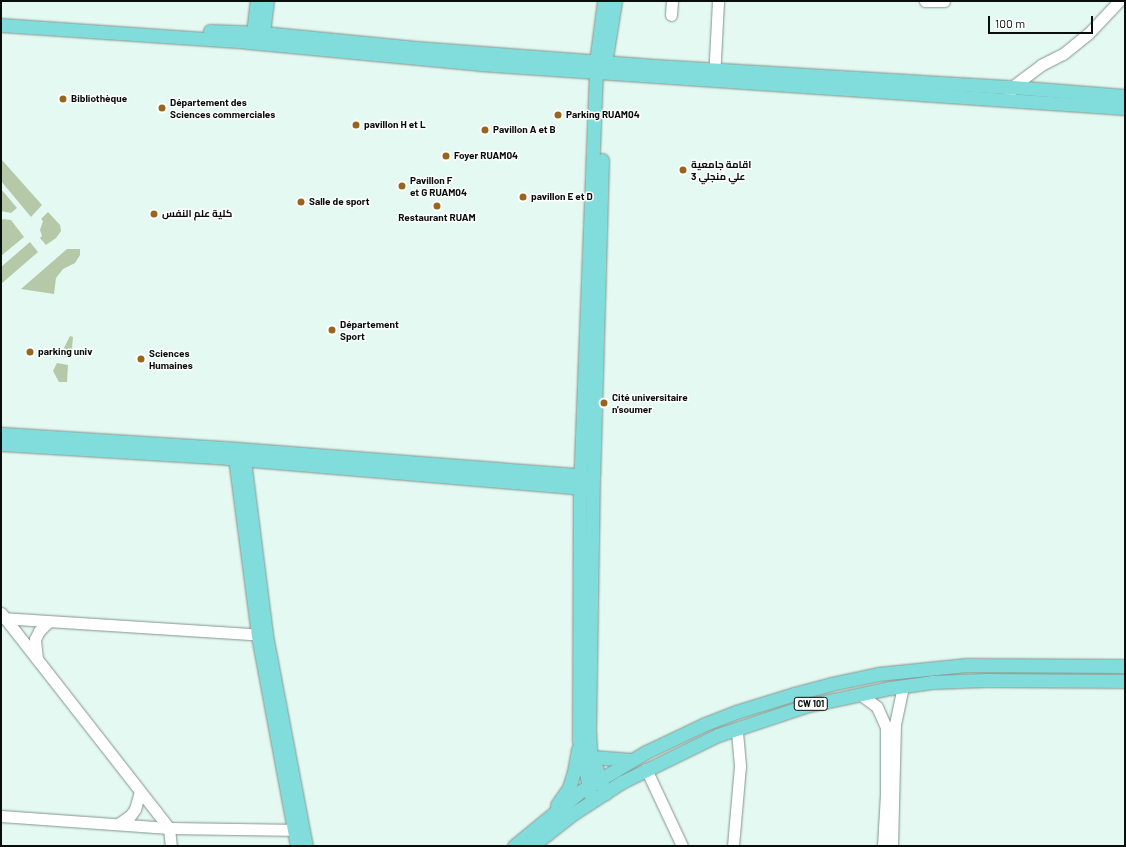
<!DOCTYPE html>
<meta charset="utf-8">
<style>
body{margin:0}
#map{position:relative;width:1126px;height:847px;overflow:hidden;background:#e4f9f2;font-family:Barlow,Cairo,sans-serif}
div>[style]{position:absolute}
.green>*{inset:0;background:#b5c8a7}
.roads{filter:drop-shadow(0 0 1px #82958e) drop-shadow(0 0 1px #82958e)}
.minor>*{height:11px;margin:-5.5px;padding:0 5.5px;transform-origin:5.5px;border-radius:5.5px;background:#fff}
.major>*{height:13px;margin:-6.5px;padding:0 6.5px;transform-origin:6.5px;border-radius:6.5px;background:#81dcdc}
.dots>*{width:11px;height:11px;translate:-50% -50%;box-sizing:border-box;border:2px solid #fff;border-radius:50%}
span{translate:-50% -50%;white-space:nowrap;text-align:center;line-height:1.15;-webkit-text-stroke:3px #fff;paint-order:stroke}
.shield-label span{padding:1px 3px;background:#fff;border:1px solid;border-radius:3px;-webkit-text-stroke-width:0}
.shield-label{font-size:9px;color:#080e0c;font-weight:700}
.poi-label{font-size:10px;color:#080e0c;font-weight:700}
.left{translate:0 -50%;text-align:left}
.frame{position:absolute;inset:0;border:2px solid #080e0c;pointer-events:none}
.scale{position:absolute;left:988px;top:16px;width:105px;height:18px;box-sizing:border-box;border:2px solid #080e0c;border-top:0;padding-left:5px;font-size:12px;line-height:14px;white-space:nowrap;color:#080e0c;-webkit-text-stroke:3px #fff;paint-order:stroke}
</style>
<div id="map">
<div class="green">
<i style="clip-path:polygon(1px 159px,42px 205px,31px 217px,1px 181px)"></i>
<i style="clip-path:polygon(1px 189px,17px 208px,11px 213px,1px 211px)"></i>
<i style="clip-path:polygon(48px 212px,60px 225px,61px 231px,56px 238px,46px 245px,40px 238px,42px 236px,40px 230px,43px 221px,41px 219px)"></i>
<i style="clip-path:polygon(3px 219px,11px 220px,24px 237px,1px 256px,1px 222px)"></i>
<i style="clip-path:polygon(30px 242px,38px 252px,1px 284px,1px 267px)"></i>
<i style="clip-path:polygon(67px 249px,80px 249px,80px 255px,75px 263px,63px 269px,56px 278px,54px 294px,21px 289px)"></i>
<i style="clip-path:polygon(70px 336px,73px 337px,71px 358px,60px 356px)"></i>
<i style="clip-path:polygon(57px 363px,68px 365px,67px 382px,59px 382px,53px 371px)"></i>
</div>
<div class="roads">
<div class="minor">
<i style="left:925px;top:1px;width:19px"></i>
<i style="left:671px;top:15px;width:14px;rotate:-86deg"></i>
<i style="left:714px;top:78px;width:77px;rotate:-87deg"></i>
<i style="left:1010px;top:92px;width:5px;rotate:-68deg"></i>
<i style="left:1012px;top:87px;width:36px;rotate:-37deg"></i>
<i style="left:1041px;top:65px;width:25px;rotate:-27deg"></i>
<i style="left:1063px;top:54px;width:32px;rotate:-39deg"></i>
<i style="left:1088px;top:34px;width:45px;rotate:-46.8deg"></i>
<i style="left:1px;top:613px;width:273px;rotate:52deg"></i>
<i style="left:169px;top:828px;width:18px;rotate:84deg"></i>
<i style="left:1px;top:618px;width:265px;rotate:3.7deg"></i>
<i style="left:37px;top:659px;width:20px;rotate:-96deg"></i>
<i style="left:35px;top:639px;width:9px;rotate:-63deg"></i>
<i style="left:39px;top:631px;width:13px;rotate:-45deg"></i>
<i style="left:860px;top:694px;width:21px;rotate:37deg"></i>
<i style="left:877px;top:707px;width:22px;rotate:66deg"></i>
<i style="left:886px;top:727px;width:67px;rotate:90deg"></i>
<i style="left:886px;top:794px;width:52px;rotate:93.3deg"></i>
<i style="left:646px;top:769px;width:85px;rotate:64.9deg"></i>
<i style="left:1px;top:816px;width:168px;rotate:4.1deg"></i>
<i style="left:169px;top:828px;width:133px;rotate:0.9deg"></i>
<i style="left:118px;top:824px;width:14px;rotate:-34deg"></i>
<i style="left:130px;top:816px;width:9px;rotate:-54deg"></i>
<i style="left:135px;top:809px;width:18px;rotate:-74deg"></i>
<i style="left:733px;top:846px;width:80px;rotate:-85deg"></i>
<i style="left:740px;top:766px;width:38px;rotate:-95deg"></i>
<i style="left:892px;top:846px;width:122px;rotate:-88.6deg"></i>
<i style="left:895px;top:724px;width:39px;rotate:-78deg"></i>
</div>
<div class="major">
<i style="left:1px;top:25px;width:248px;rotate:3.9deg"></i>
<i style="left:248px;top:42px;width:232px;rotate:5.4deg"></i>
<i style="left:479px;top:64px;width:647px;rotate:3.9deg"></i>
<i style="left:210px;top:31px;width:53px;rotate:2.2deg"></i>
<i style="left:263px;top:33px;width:154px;rotate:5.6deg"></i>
<i style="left:416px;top:48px;width:240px;rotate:4.3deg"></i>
<i style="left:655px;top:66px;width:358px;rotate:3.4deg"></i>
<i style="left:1012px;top:87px;width:113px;rotate:4.6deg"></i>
<i style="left:257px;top:40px;width:9px;rotate:-117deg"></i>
<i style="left:253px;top:32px;width:31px;rotate:-83deg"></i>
<i style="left:259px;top:40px;width:8px;rotate:-60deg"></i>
<i style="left:263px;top:33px;width:32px;rotate:-83deg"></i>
<i style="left:604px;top:70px;width:70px;rotate:-80.9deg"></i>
<i style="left:602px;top:160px;width:316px;rotate:91.6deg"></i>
<i style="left:593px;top:476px;width:254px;rotate:90.9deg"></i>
<i style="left:589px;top:730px;width:21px;rotate:87deg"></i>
<i style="left:590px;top:751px;width:45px;rotate:70.3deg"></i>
<i style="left:1px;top:434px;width:237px;rotate:3.6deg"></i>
<i style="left:238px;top:449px;width:352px;rotate:4.4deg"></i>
<i style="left:1px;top:444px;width:226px;rotate:3.5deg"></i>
<i style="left:227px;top:458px;width:361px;rotate:4.8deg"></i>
<i style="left:592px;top:757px;width:40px;rotate:4.3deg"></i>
<i style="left:592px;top:801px;width:62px;rotate:-102deg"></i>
<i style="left:579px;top:740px;width:252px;rotate:-89.8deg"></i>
<i style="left:580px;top:488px;width:426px;rotate:-87.8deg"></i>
<i style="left:596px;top:62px;width:62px;rotate:-82.5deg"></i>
<i style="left:557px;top:805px;width:21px;rotate:-55deg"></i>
<i style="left:569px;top:788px;width:17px;rotate:-73deg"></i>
<i style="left:574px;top:772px;width:23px;rotate:-80deg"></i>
<i style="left:297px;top:846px;width:215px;rotate:-100.5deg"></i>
<i style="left:258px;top:635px;width:177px;rotate:-97.4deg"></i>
<i style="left:235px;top:459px;width:10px;rotate:-73deg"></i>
<i style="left:238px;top:449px;width:13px;rotate:61deg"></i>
<i style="left:244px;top:460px;width:176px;rotate:82.8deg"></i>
<i style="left:266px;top:635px;width:215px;rotate:79.3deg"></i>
<i style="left:514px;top:846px;width:87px;rotate:-39.4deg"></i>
<i style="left:581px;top:791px;width:76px;rotate:-31deg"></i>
<i style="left:646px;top:752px;width:65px;rotate:-25.4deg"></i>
<i style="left:705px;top:724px;width:33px;rotate:-21deg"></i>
<i style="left:736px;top:712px;width:61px;rotate:-17.2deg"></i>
<i style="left:794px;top:694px;width:38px;rotate:-15deg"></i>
<i style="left:831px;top:684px;width:48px;rotate:-12deg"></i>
<i style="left:878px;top:674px;width:89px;rotate:-5.8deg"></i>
<i style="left:967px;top:665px;width:158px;rotate:0.4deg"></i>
<i style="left:532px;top:846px;width:53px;rotate:-38.2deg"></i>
<i style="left:574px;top:813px;width:57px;rotate:-32.9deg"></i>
<i style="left:622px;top:782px;width:107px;rotate:-26.1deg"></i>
<i style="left:718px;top:735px;width:92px;rotate:-18.4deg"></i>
<i style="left:805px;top:706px;width:87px;rotate:-12deg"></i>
<i style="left:890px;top:688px;width:42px;rotate:-8.1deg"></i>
<i style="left:932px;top:682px;width:54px;rotate:-2.1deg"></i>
<i style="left:986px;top:680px;width:139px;rotate:0.4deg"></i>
</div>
</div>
<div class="dots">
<i style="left:63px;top:99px;background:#99641b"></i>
<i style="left:162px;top:108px;background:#99641b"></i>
<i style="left:558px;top:115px;background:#99641b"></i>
<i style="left:356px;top:125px;background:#99641b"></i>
<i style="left:485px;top:130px;background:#99641b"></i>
<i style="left:446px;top:156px;background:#99641b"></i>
<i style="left:683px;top:170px;background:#99641b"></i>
<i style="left:402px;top:186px;background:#99641b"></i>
<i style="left:523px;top:197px;background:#99641b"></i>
<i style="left:301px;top:202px;background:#99641b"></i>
<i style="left:437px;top:206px;background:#99641b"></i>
<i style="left:154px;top:214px;background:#99641b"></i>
<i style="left:332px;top:330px;background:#99641b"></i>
<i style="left:30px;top:352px;background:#99641b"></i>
<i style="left:141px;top:359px;background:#99641b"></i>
<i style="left:604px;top:403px;background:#99641b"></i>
</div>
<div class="shield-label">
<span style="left:811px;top:704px">CW 101</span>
</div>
<div class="poi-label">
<span class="left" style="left:71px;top:99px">Bibliothèque</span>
<span class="left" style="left:170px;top:108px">Département des<br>Sciences commerciales</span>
<span class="left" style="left:566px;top:115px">Parking RUAM04</span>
<span class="left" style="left:364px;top:125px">pavillon H et L</span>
<span class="left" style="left:493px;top:130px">Pavillon A et B</span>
<span class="left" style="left:454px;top:156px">Foyer RUAM04</span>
<span class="left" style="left:691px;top:170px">اقامة جامعية<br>علي منجلي 3</span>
<span class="left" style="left:410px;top:186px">Pavillon F<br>et G RUAM04</span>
<span class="left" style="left:531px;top:197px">pavillon E et D</span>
<span class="left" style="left:309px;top:202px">Salle de sport</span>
<span class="left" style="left:162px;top:214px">كلية علم النفس</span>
<span style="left:437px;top:218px">Restaurant RUAM</span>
<span class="left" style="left:340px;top:330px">Département<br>Sport</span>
<span class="left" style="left:38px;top:352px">parking univ</span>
<span class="left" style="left:149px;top:359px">Sciences<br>Humaines</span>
<span class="left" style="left:612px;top:403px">Cité universitaire<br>n'soumer</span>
</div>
<div class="frame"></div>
<div class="scale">100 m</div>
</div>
